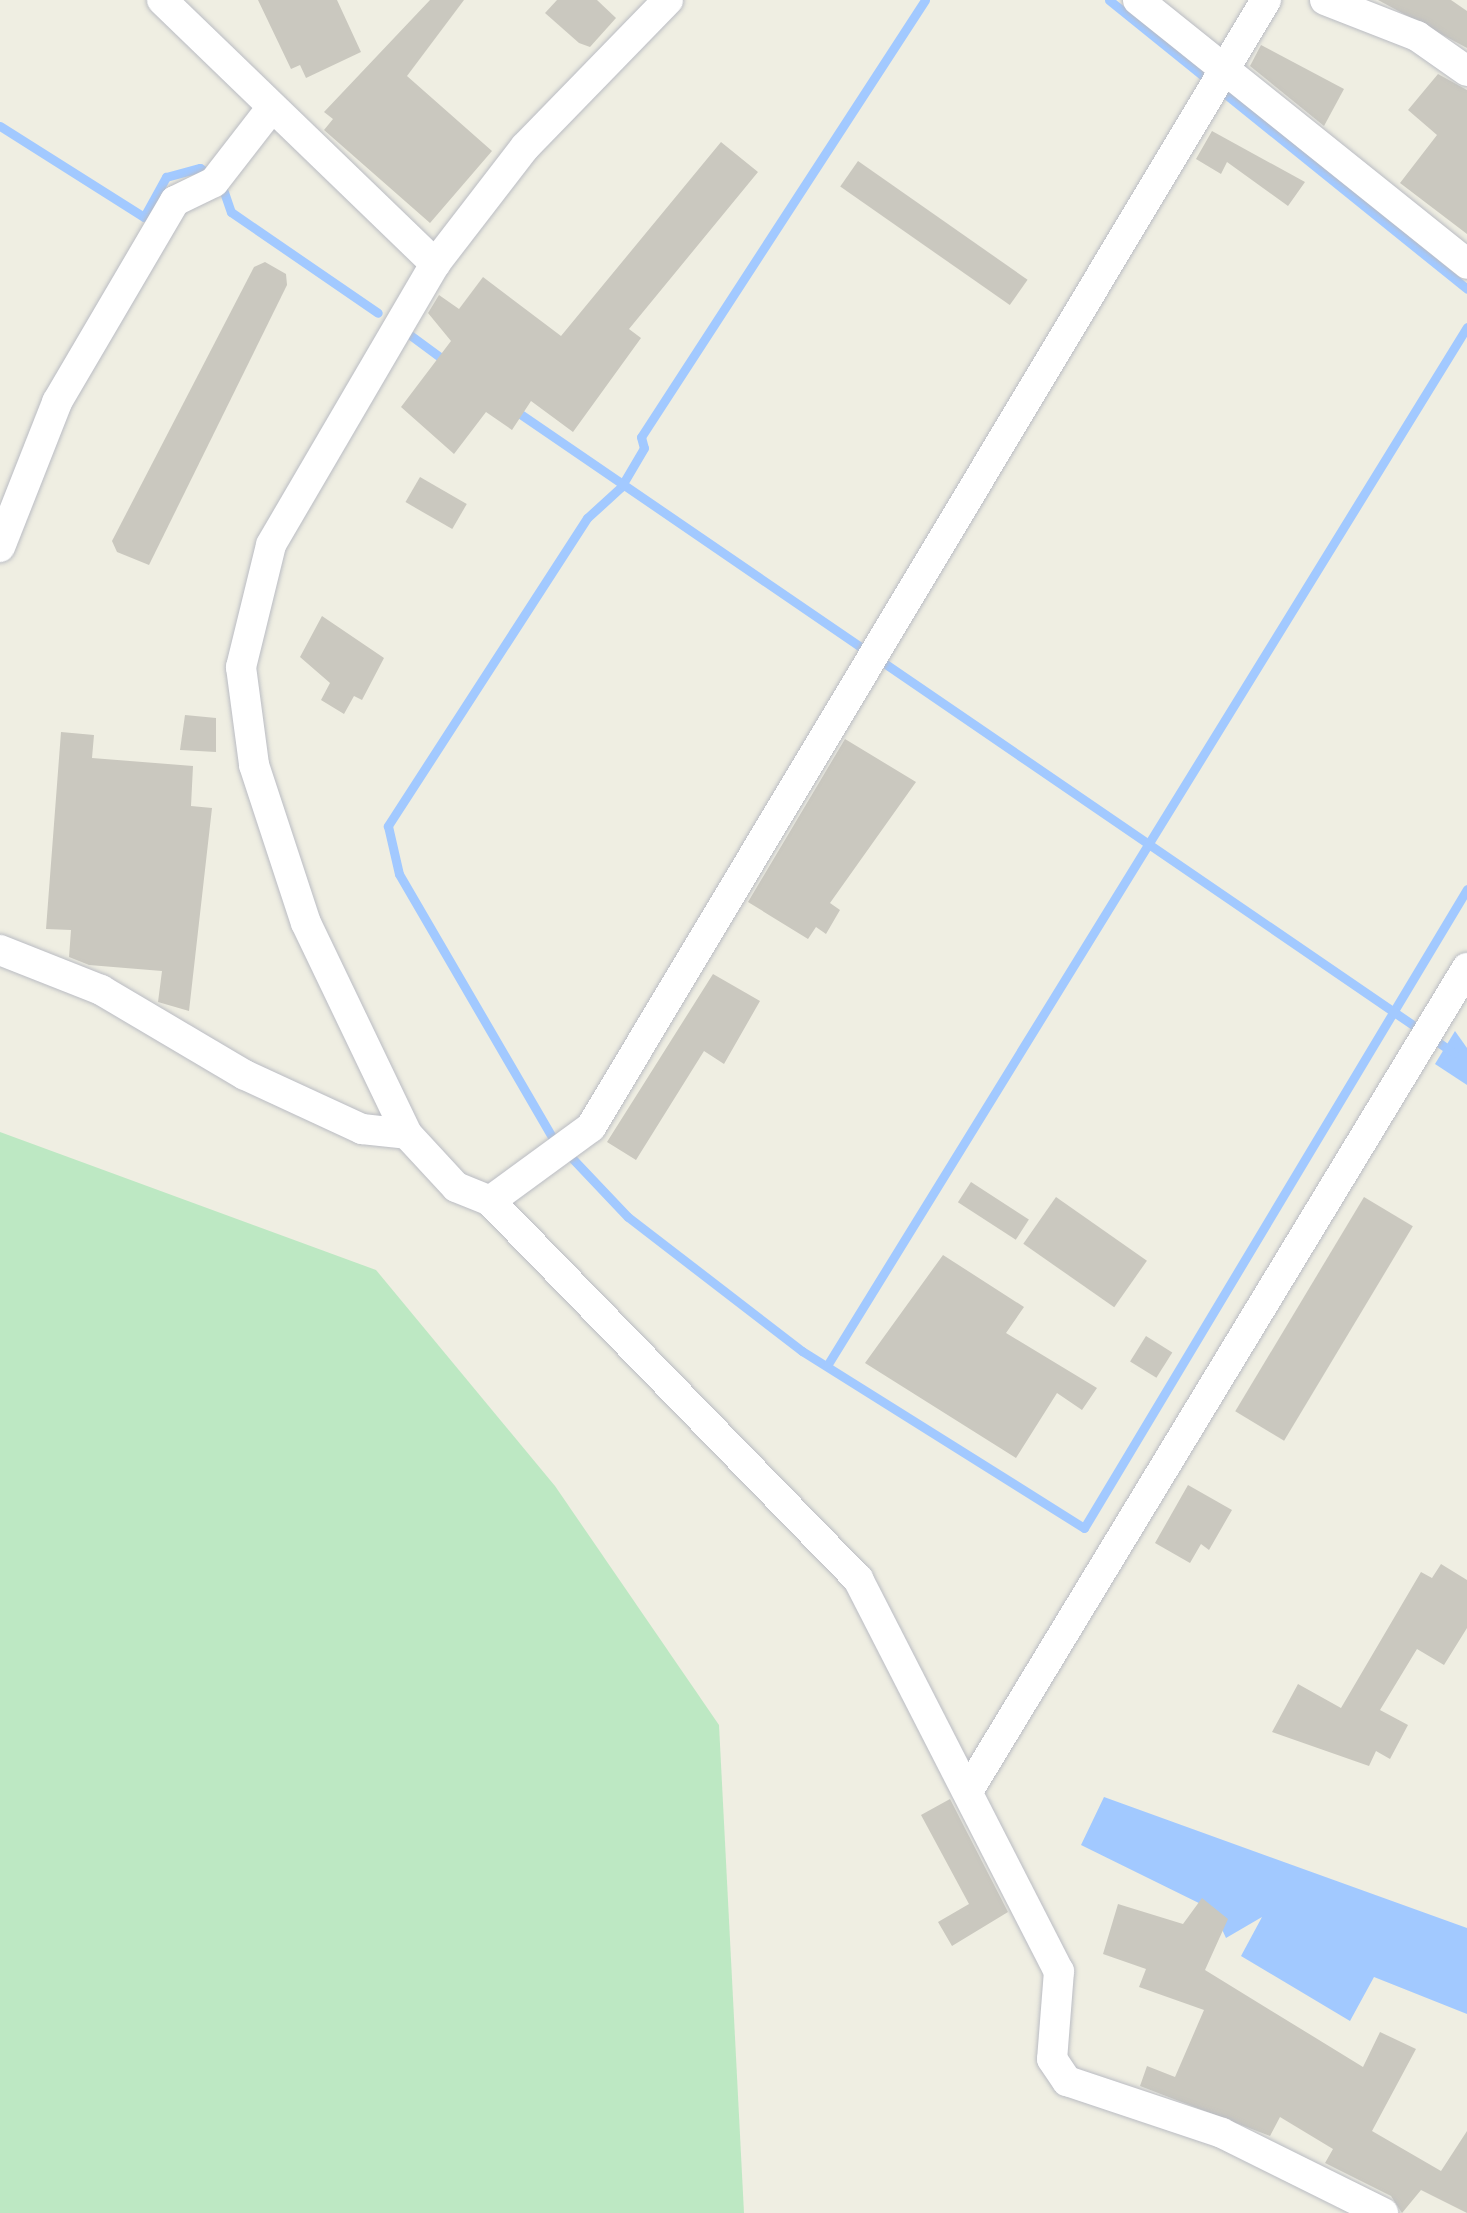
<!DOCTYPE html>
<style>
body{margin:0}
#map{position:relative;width:1467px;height:2213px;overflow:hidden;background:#efeee2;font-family:"Golos Text",sans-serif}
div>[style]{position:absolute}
.green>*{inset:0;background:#bde8c3}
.water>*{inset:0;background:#a2c9ff}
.stream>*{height:9px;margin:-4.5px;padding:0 4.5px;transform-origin:4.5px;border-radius:4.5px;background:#a2c9ff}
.building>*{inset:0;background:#cac8bf;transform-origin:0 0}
.roads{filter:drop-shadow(0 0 2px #babcc3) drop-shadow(0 0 2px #babcc3)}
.minor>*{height:30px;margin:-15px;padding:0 15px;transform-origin:15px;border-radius:15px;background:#fff}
span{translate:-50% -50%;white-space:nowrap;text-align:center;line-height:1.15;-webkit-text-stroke:9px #fff;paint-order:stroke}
</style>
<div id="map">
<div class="green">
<i style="clip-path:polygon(0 1132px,376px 1270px,555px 1486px,719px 1725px,744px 2213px,0 2213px)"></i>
</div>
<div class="water">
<i style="clip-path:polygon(1455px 1031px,1467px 1048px,1467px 1085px,1435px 1064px)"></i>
<i style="clip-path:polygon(1104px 1797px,1467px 1928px,1467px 2014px,1374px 1977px,1350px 2021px,1241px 1956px,1262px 1917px,1226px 1938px,1213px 1910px,1081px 1845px)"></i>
</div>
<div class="stream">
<i style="left:925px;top:0;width:521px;rotate:123.02deg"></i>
<i style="left:641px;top:437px;width:11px;rotate:75deg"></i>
<i style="left:644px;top:448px;width:45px;rotate:120.5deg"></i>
<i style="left:621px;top:487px;width:46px;rotate:137.6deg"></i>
<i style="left:587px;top:518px;width:367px;rotate:122.9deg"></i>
<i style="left:388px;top:826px;width:49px;rotate:77.1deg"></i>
<i style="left:399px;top:874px;width:304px;rotate:59.8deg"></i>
<i style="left:552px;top:1137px;width:110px;rotate:46.5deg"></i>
<i style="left:628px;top:1217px;width:220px;rotate:37.6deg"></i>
<i style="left:802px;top:1351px;width:333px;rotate:32.1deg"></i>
<i style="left:1084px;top:1528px;width:745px;rotate:-59.06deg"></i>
<i style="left:1109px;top:0;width:460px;rotate:38.9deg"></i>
<i style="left:0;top:126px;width:170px;rotate:32.3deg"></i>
<i style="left:144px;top:217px;width:46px;rotate:-61.2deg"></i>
<i style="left:166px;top:177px;width:35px;rotate:-15deg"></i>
<i style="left:200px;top:168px;width:12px;rotate:35deg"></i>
<i style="left:224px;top:192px;width:21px;rotate:71deg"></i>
<i style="left:231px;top:212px;width:178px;rotate:34.5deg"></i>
<i style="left:406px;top:332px;width:52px;rotate:36.4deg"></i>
<i style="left:513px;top:409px;width:1140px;rotate:34.39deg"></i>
<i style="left:828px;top:1364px;width:1218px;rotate:-58.36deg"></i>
</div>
<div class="building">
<i style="clip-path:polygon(258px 0,337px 0,361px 52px,306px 78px,300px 65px,291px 69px)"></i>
<i style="clip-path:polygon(430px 0,464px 0,407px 76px,492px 151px,430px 223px,324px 130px,333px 119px,324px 112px)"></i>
<i style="clip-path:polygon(557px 0,597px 0,616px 18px,590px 47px,579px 43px,545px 13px)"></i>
<i style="clip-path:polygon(1378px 0,1451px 0,1467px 11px,1467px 48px)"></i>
<i style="clip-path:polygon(1261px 45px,1344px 89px,1324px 126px,1250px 66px)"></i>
<i style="clip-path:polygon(1438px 74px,1467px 90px,1467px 234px,1400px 183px,1437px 135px,1408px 110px)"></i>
<i style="clip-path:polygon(1212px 131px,1305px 182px,1288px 206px,1227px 162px,1221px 174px,1196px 159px)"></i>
<i style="clip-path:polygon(721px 142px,758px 172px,629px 329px,641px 338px,573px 432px,531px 401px,512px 430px,486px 412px,454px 454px,401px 407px,451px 341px,428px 313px,439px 295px,459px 309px,483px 277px,561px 336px)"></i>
<i style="left:858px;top:161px;width:207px;height:31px;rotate:35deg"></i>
<i style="clip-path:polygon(265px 262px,286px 274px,287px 285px,149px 565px,117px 552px,112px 541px,254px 267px)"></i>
<i style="left:420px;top:477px;width:54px;height:29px;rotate:30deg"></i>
<i style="clip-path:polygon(322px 616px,384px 658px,362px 700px,354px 696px,344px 714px,321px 700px,330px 683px,300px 657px)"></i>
<i style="clip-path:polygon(185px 715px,216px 718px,216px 752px,180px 750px)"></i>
<i style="clip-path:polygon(61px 732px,94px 735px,92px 758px,193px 766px,191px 806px,212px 808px,189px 1011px,158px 1002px,162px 971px,89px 965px,69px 957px,71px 930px,46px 929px)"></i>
<i style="clip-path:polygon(845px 739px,916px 782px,830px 903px,840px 910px,826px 934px,816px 927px,808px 939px,748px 902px)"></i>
<i style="clip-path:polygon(713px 974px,760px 1001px,724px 1064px,704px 1051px,636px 1160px,607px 1142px)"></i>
<i style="left:971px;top:1182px;width:69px;height:24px;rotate:33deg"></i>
<i style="left:1056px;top:1197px;width:111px;height:57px;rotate:35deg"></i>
<i style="left:1364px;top:1197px;width:57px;height:250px;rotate:31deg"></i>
<i style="clip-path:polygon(943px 1255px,1024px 1307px,1006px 1333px,1097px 1388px,1082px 1410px,1057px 1393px,1016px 1458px,865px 1363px)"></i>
<i style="left:1146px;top:1336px;width:31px;height:30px;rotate:32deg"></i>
<i style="clip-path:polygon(1188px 1485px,1232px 1510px,1209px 1550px,1201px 1544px,1190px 1563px,1155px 1543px)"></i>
<i style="clip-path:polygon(1441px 1564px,1467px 1580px,1467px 1628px,1444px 1665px,1417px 1649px,1380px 1710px,1408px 1725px,1390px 1759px,1376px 1751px,1369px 1766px,1272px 1732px,1298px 1684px,1341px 1708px,1421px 1572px,1432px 1578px)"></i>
<i style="clip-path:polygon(950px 1799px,1008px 1912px,952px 1946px,938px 1922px,969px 1904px,921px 1815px)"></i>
<i style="clip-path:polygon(1202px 1898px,1228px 1919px,1205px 1970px,1363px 2067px,1380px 2032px,1416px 2049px,1372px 2131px,1441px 2171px,1467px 2131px,1467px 2213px,1421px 2190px,1402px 2213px,1391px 2196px,1325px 2163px,1333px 2149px,1280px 2117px,1270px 2136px,1140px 2086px,1147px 2066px,1175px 2077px,1204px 2010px,1139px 1987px,1146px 1969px,1103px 1954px,1118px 1904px,1183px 1924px)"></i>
</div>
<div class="roads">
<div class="minor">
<i style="left:162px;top:0;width:380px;rotate:44deg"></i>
<i style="left:668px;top:0;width:205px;rotate:134.2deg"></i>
<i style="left:525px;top:147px;width:148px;rotate:127.6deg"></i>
<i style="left:435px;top:264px;width:325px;rotate:120.3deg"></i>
<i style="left:271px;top:545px;width:126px;rotate:103.8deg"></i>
<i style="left:241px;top:667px;width:99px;rotate:82.4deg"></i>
<i style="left:254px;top:765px;width:166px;rotate:71.8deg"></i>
<i style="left:306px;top:923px;width:234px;rotate:64.4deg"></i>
<i style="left:407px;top:1134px;width:72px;rotate:47.2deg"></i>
<i style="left:456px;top:1187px;width:37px;rotate:22deg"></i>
<i style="left:490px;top:1201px;width:528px;rotate:45.77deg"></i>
<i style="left:858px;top:1579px;width:441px;rotate:62.9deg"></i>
<i style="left:1059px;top:1971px;width:88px;rotate:94.5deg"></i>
<i style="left:1052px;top:2059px;width:27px;rotate:56deg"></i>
<i style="left:1067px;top:2081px;width:163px;rotate:18.5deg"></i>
<i style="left:1222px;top:2133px;width:180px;rotate:26.4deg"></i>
<i style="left:1138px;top:0;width:422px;rotate:38.7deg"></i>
<i style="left:1325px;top:0;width:99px;rotate:21.4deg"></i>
<i style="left:1417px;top:36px;width:61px;rotate:35deg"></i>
<i style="left:0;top:547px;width:156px;rotate:-68.5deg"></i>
<i style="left:57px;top:402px;width:233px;rotate:-59.6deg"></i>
<i style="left:175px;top:201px;width:43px;rotate:-26deg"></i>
<i style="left:214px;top:182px;width:90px;rotate:-52.2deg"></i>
<i style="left:0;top:950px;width:109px;rotate:21.6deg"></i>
<i style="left:101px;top:990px;width:167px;rotate:30.6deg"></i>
<i style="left:245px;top:1075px;width:129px;rotate:24.8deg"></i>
<i style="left:362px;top:1129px;width:45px;rotate:6.3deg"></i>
<i style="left:490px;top:1201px;width:125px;rotate:-36.2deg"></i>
<i style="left:591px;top:1127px;width:1314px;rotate:-59.08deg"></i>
<i style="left:970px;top:1788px;width:959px;rotate:-58.78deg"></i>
</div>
</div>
</div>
